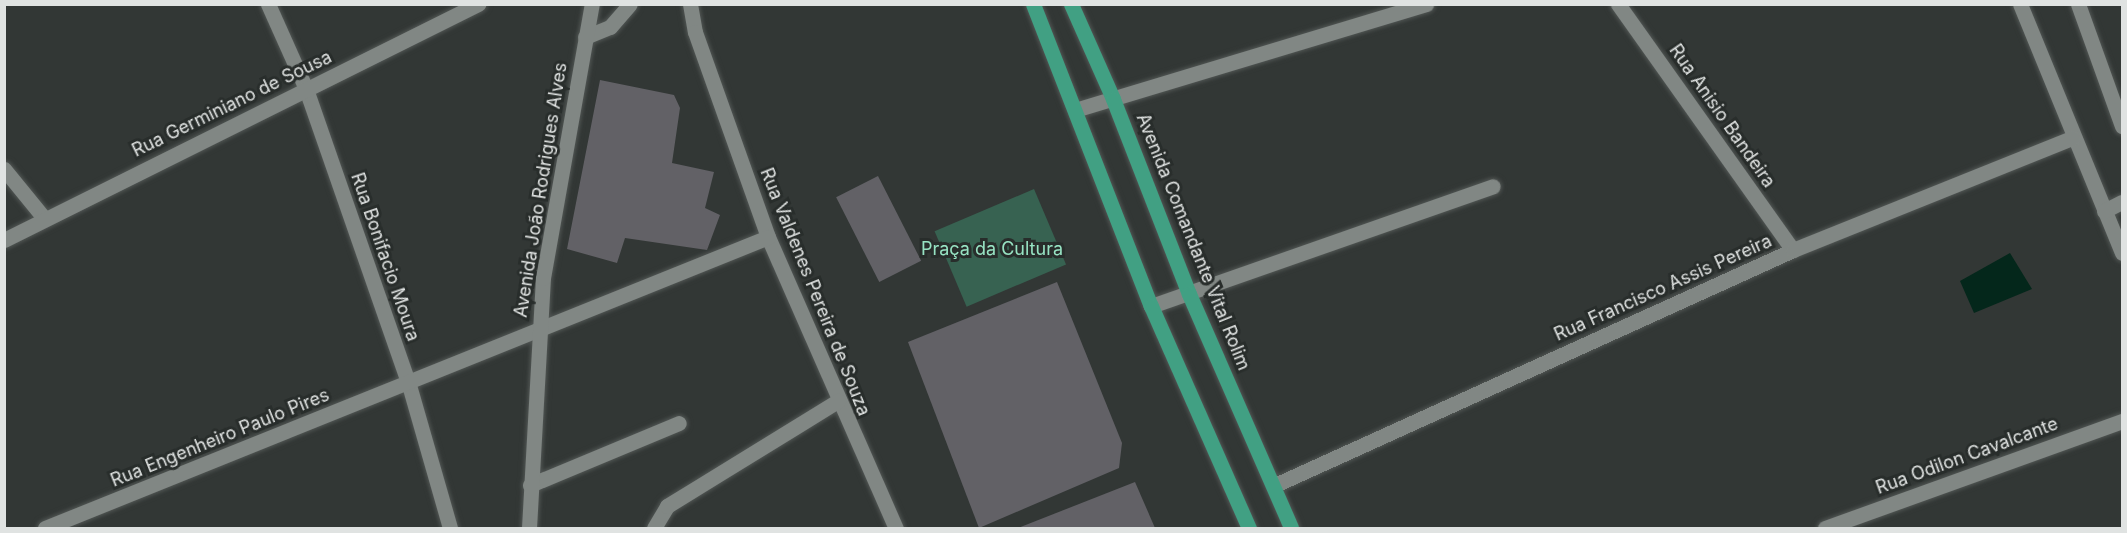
<!DOCTYPE html>
<meta charset="utf-8">
<style>
body{margin:0}
#map{position:relative;width:2127px;height:533px;overflow:hidden;background:#323735;font-family:Inter,sans-serif}
div>[style]{position:absolute}
.green>*{inset:0;background:#376251;transform-origin:0 0}
.water>*{inset:0;background:#04271b}
.building>*{inset:0;background:#626166;transform-origin:0 0}
.roads{filter:drop-shadow(0 0 2px #515654) drop-shadow(0 0 2px #515654)}
.lane>*{height:15px;margin:-7.5px;padding:0 7.5px;transform-origin:7.5px;border-radius:7.5px;background:#818784}
.street>*{height:15px;margin:-7.5px;padding:0 7.5px;transform-origin:7.5px;border-radius:7.5px;background:#818784}
.secondary>*{height:15px;margin:-7.5px;padding:0 7.5px;transform-origin:7.5px;border-radius:7.5px;background:#818784}
.primary>*{height:15px;margin:-7.5px;padding:0 7.5px;transform-origin:7.5px;border-radius:7.5px;background:#41a083}
span{translate:-50% -50%;white-space:nowrap;text-align:center;line-height:1.15;-webkit-text-stroke:6px #282d2b;paint-order:stroke}
.street-label{font-size:18px;color:#e0e3e2}
.park-label{font-size:18px;color:#97e3c3}
.frame{position:absolute;inset:0;border:6px solid #e0e3e2;pointer-events:none}
</style>
<div id="map">
<div class="green">
<i style="left:1034px;top:189px;width:82px;height:108px;rotate:67deg"></i>
</div>
<div class="water">
<i style="clip-path:polygon(2010px 253px,2032px 289px,1974px 313px,1960px 281px)"></i>
</div>
<div class="building">
<i style="clip-path:polygon(600px 80px,674px 95px,680px 108px,672px 163px,714px 172px,705px 208px,720px 215px,707px 250px,625px 238px,617px 263px,567px 249px)"></i>
<i style="left:878px;top:176px;width:95px;height:47px;rotate:63deg"></i>
<i style="clip-path:polygon(1057px 282px,1122px 443px,1119px 468px,979px 528px,908px 342px)"></i>
<i style="clip-path:polygon(1135px 482px,1155px 528px,1018px 528px)"></i>
</div>
<div class="roads">
<div class="lane">
<i style="left:1151px;top:306px;width:362px;rotate:-19.3deg"></i>
</div>
<div class="street">
<i style="left:268px;top:4px;width:93px;rotate:65.9deg"></i>
<i style="left:306px;top:89px;width:313px;rotate:70.8deg"></i>
<i style="left:409px;top:385px;width:149px;rotate:74deg"></i>
<i style="left:690px;top:4px;width:28px;rotate:80deg"></i>
<i style="left:695px;top:32px;width:218px;rotate:70.4deg"></i>
<i style="left:768px;top:237px;width:318px;rotate:66.3deg"></i>
<i style="left:1618px;top:4px;width:302px;rotate:54.6deg"></i>
<i style="left:2020px;top:4px;width:269px;rotate:67.7deg"></i>
<i style="left:2078px;top:4px;width:130px;rotate:70.2deg"></i>
<i style="left:1075px;top:110px;width:367px;rotate:-16.8deg"></i>
<i style="left:4px;top:169px;width:63px;rotate:50.8deg"></i>
<i style="left:2104px;top:211px;width:20px;rotate:-27deg"></i>
<i style="left:4px;top:240px;width:530px;rotate:-26.47deg"></i>
<i style="left:530px;top:485px;width:161px;rotate:-22.6deg"></i>
<i style="left:1275px;top:485px;width:569px;rotate:-24.4deg"></i>
<i style="left:1793px;top:250px;width:301px;rotate:-21.9deg"></i>
<i style="left:45px;top:528px;width:779px;rotate:-21.92deg"></i>
<i style="left:654px;top:528px;width:26px;rotate:-59deg"></i>
<i style="left:667px;top:506px;width:201px;rotate:-31.6deg"></i>
<i style="left:1825px;top:528px;width:316px;rotate:-19.8deg"></i>
</div>
<div class="secondary">
<i style="left:585px;top:37px;width:27px;rotate:-22deg"></i>
<i style="left:610px;top:27px;width:30px;rotate:-49deg"></i>
<i style="left:529px;top:528px;width:250px;rotate:-86.8deg"></i>
<i style="left:543px;top:278px;width:278px;rotate:-79.9deg"></i>
</div>
<div class="primary">
<i style="left:1033px;top:4px;width:324px;rotate:68.7deg"></i>
<i style="left:1151px;top:306px;width:243px;rotate:66.2deg"></i>
<i style="left:1071px;top:4px;width:104px;rotate:66.1deg"></i>
<i style="left:1113px;top:99px;width:209px;rotate:68.7deg"></i>
<i style="left:1189px;top:294px;width:255px;rotate:66.4deg"></i>
</div>
</div>
<div class="street-label">
<span style="left:232px;top:104px;rotate:-26deg">Rua Germiniano de Sousa</span>
<span style="left:1722px;top:116px;rotate:55deg">Rua Anisio Bandeira</span>
<span style="left:541px;top:190px;rotate:-81deg">Avenida João Rodrigues Alves</span>
<span style="left:1193px;top:242px;rotate:68deg">Avenida Comandante Vital Rolim</span>
<span style="left:385px;top:257px;rotate:71deg">Rua Bonifacio Moura</span>
<span style="left:1663px;top:288px;rotate:-24deg">Rua Francisco Assis Pereira</span>
<span style="left:815px;top:292px;rotate:68deg">Rua Valdenes Pereira de Souza</span>
<span style="left:220px;top:438px;rotate:-22deg">Rua Engenheiro Paulo Pires</span>
<span style="left:1967px;top:456px;rotate:-20deg">Rua Odilon Cavalcante</span>
</div>
<div class="park-label">
<span style="left:992px;top:249px">Praça da Cultura</span>
</div>
<div class="frame"></div>
</div>
